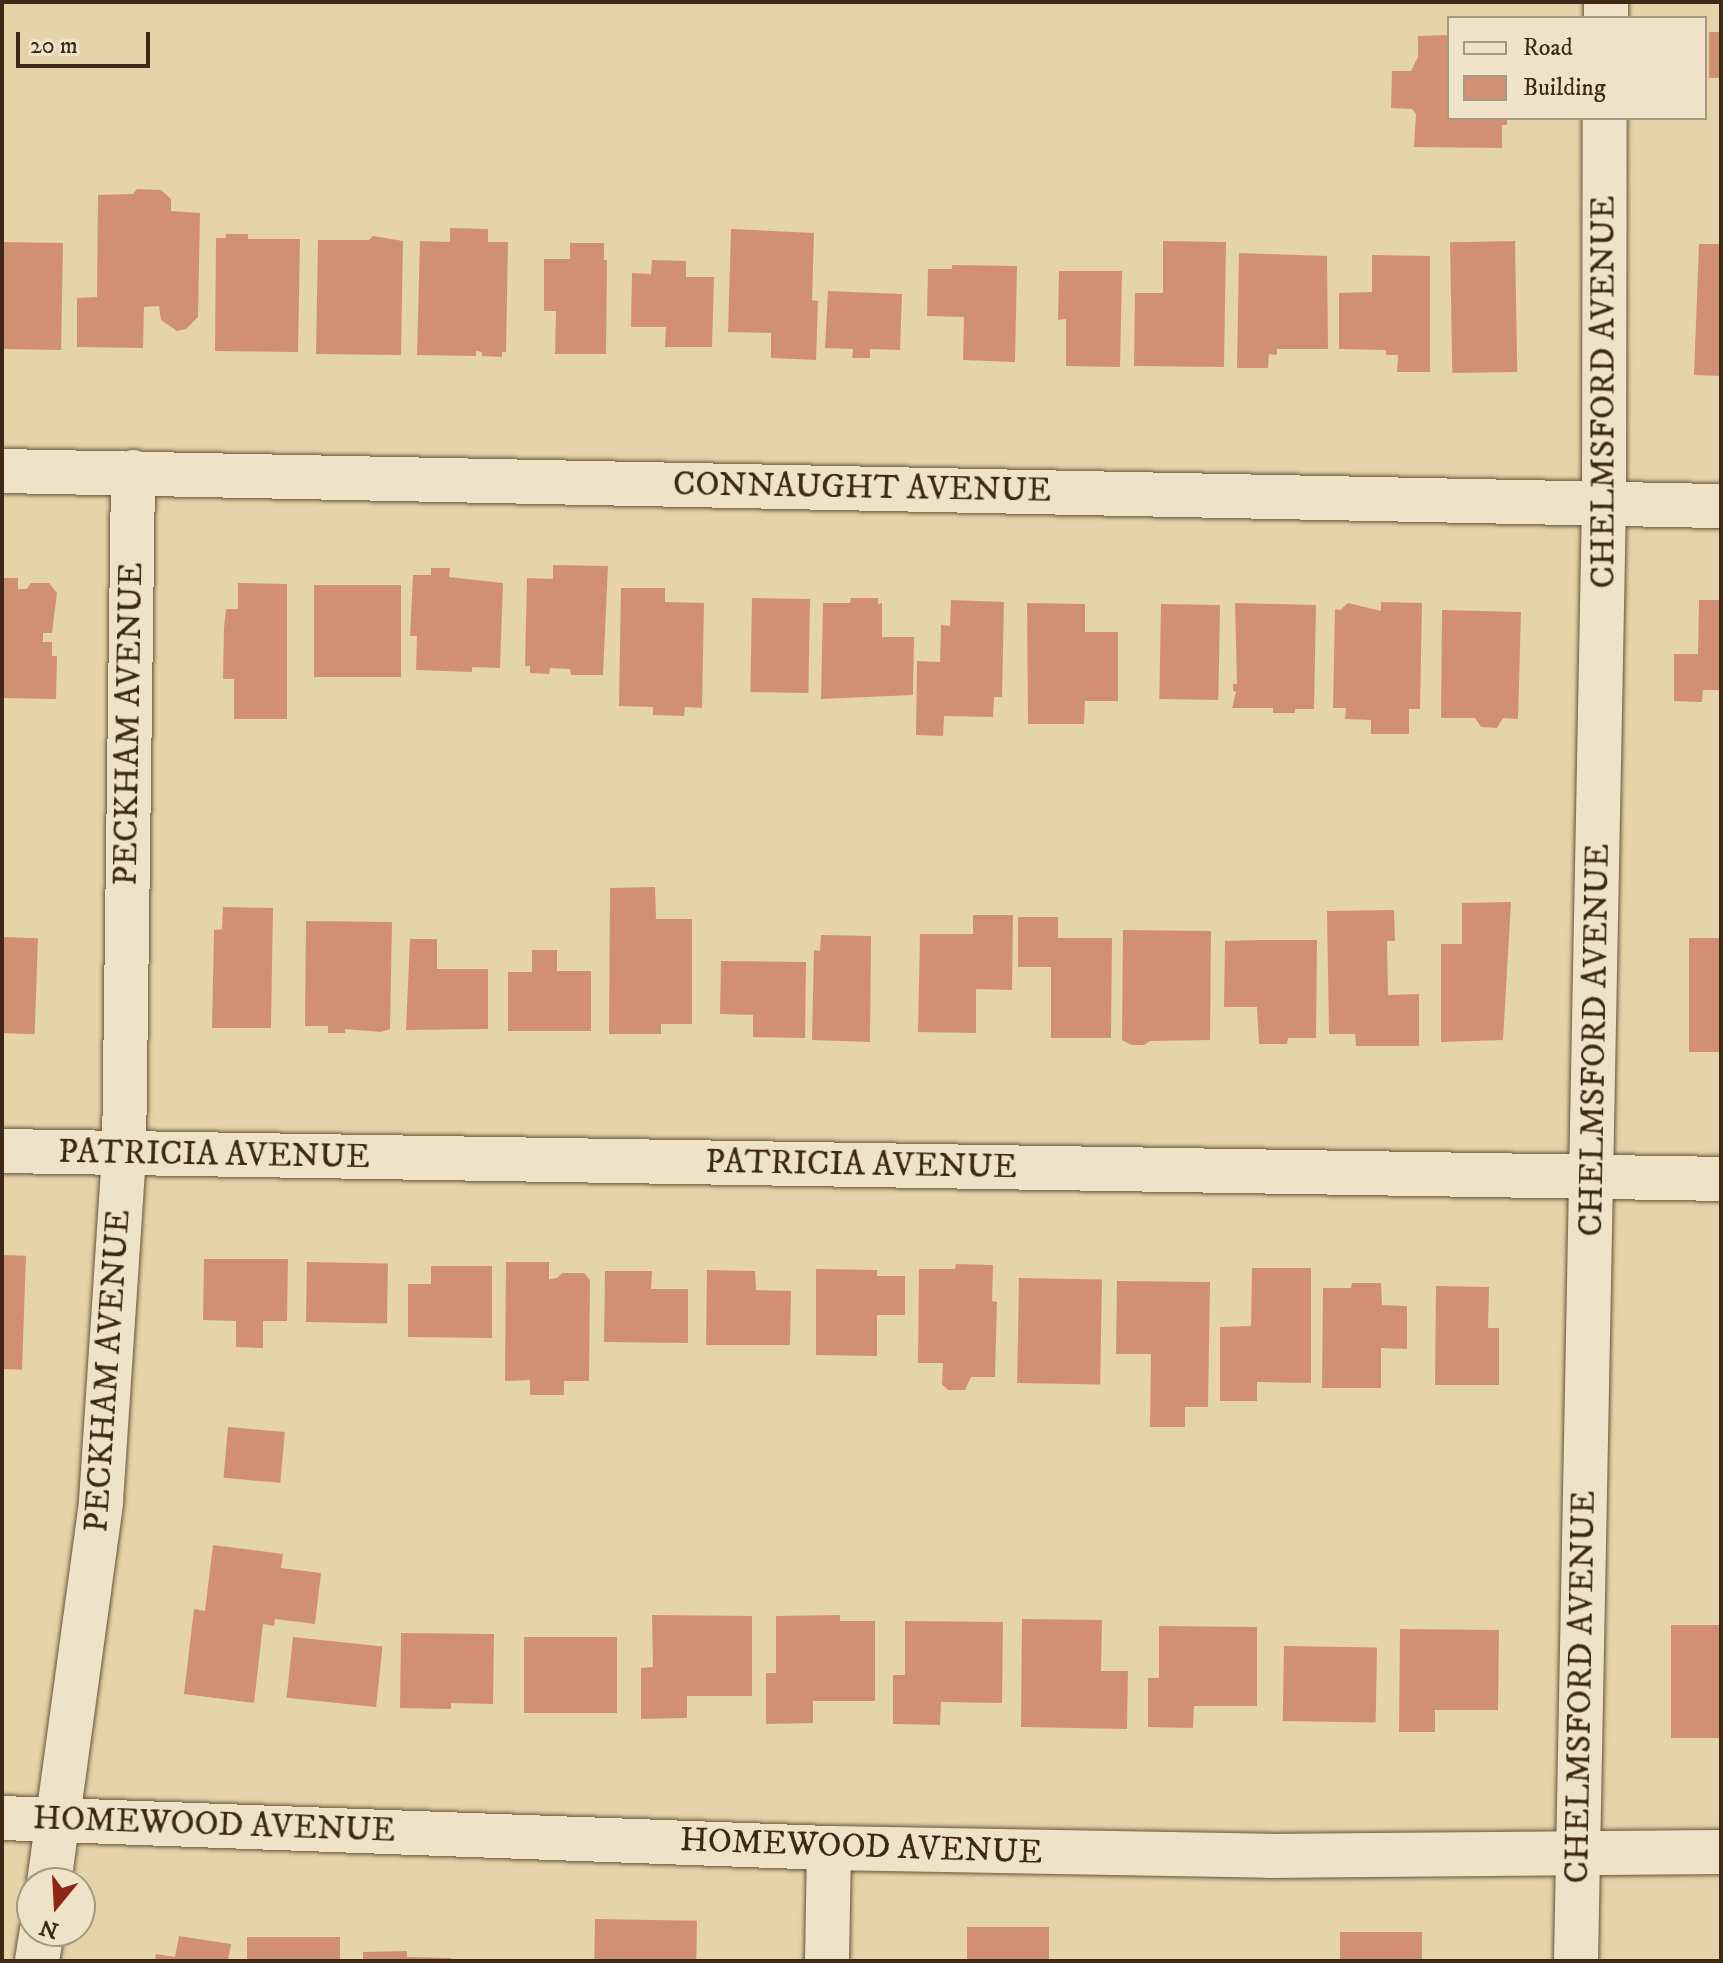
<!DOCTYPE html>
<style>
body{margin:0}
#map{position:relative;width:1723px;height:1963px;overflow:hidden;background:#e5d4a9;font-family:"IM FELL DW Pica",serif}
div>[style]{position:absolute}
.building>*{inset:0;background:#d29072;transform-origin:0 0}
.roads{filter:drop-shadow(0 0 2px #67543a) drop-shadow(0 0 2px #67543a)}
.minor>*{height:44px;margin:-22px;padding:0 22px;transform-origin:22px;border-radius:22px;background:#eee3c7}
span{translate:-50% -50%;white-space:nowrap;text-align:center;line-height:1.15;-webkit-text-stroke:7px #eee3c7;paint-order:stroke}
.street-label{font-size:34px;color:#3d2915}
.frame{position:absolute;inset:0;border:4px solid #3d2915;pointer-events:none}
.legend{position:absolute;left:1447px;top:16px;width:260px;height:104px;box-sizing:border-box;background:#eee3c7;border:2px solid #a79980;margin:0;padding:10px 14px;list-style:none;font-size:24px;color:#3d2915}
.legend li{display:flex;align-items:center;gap:16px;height:40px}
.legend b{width:40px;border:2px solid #a79980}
.north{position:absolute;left:16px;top:1867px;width:80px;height:80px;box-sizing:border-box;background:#eee3c7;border:2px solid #a79980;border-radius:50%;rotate:198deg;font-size:22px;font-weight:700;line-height:32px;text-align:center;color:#3d2915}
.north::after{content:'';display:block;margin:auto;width:28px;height:36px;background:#8f2418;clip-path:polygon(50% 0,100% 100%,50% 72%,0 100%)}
.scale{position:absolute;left:16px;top:32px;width:134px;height:36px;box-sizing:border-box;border:4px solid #3d2915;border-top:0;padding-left:10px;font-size:24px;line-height:28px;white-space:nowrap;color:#3d2915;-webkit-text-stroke:6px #eee3c7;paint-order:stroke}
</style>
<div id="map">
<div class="building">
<i style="left:1709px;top:32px;width:12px;height:46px"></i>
<i style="clip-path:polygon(1449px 35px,1449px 118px,1507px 118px,1507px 125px,1502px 125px,1502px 148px,1414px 147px,1416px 114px,1412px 109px,1391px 108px,1392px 71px,1411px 71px,1418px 57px,1418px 36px)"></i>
<i style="clip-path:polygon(137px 189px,161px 190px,171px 199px,171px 211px,200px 213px,198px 317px,186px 329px,177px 331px,161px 320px,159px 306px,144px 307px,143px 348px,77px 347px,77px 298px,97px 297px,98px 195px,133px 194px)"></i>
<i style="clip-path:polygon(450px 228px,488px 229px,488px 242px,508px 242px,506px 352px,502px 352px,502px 357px,482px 356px,482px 352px,476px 351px,476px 356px,417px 355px,420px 241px,450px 242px)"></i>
<i style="clip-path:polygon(731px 229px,814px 233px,812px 300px,818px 301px,816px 360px,771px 358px,771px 333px,728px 332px)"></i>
<i style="clip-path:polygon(226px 234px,248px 234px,248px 239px,300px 239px,298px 352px,215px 351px,216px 238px,226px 238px)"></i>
<i style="clip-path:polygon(373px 236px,403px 241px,401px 355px,316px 354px,318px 240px,369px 240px)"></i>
<i style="clip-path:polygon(1163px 241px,1226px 242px,1224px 367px,1134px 366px,1135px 293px,1163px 293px)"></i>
<i style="left:1515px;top:241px;width:131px;height:65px;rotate:89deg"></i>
<i style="left:2px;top:242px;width:61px;height:107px;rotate:1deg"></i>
<i style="clip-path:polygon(570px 243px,604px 243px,604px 260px,607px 260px,606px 354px,555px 354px,556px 311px,544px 311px,544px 259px,570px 259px)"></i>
<i style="clip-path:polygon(1699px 244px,1721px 244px,1721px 376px,1694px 375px)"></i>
<i style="clip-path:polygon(1239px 253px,1327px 256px,1328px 349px,1277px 349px,1277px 355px,1269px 354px,1268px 368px,1237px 368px)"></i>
<i style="clip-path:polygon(1372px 255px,1430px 256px,1430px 372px,1397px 372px,1398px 355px,1386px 355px,1386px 350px,1339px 349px,1339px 293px,1372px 292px)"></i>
<i style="clip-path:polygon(652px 260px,686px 261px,686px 277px,714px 277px,712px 347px,665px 347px,666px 327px,631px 327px,632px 273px,651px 274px)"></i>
<i style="clip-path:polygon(952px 265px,1017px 266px,1015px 362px,963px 360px,964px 317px,927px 316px,928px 269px,952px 269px)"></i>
<i style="clip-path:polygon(1059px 271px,1122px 271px,1120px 367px,1066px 366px,1066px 319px,1058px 320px)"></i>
<i style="clip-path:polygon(828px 291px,902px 294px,900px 350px,870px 349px,870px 358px,852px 358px,853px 349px,825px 348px)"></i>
<i style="clip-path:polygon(553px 565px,608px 566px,603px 675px,571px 675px,570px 669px,550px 668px,549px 674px,530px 673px,530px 666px,525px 666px,527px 578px,553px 579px)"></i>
<i style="clip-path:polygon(431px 568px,450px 568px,449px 577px,503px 583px,500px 668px,472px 667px,472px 672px,416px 670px,417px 636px,410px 636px,413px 575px,431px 575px)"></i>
<i style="clip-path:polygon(2px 578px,18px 578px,18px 589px,27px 589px,31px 583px,49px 583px,57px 593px,52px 633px,43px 633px,43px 642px,52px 642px,52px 656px,57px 656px,56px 699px,2px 698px)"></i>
<i style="clip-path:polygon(238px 583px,287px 584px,287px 719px,234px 719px,234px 679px,223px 679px,224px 628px,226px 609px,238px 609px)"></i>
<i style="left:314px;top:585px;width:87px;height:92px"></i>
<i style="clip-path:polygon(621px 588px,665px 588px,665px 602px,704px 603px,702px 708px,685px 707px,684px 716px,653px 715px,653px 707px,619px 706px)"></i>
<i style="left:752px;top:598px;width:58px;height:94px;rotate:1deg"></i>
<i style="clip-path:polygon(851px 598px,878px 598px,878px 604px,882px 603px,882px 637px,914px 637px,913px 695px,821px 699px,823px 603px,850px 603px)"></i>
<i style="clip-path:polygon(951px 600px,1004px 602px,1002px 697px,994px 697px,993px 717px,944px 716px,943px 736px,916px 735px,917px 661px,940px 662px,941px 625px,950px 626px)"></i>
<i style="clip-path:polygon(1699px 600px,1721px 600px,1721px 690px,1703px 690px,1702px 702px,1674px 701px,1674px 654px,1698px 654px)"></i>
<i style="clip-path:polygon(1381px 602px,1422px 603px,1420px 709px,1409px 709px,1409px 734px,1371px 734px,1371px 720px,1345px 719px,1346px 708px,1333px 708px,1335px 609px,1340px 610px,1348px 603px,1381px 611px)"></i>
<i style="clip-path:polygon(1027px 603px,1085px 604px,1085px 632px,1118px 632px,1118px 701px,1085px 701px,1084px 724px,1028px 724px)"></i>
<i style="clip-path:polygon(1235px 603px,1316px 605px,1314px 709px,1295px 709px,1295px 713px,1273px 713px,1273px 708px,1232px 708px,1236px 692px,1233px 691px,1233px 684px,1237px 684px)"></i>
<i style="left:1161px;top:604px;width:59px;height:95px;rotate:1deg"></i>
<i style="clip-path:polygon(1442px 610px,1521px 612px,1518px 719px,1503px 718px,1497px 728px,1481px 727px,1475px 718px,1441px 718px)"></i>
<i style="clip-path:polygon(655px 887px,656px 919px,692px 919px,692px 1024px,661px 1024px,661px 1034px,609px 1034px,610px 888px)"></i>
<i style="clip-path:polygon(1511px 902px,1503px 1040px,1441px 1042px,1441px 944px,1462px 944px,1462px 903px)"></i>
<i style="clip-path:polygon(223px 907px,273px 908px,271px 1028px,212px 1028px,214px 930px,222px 929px)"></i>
<i style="clip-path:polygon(1394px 910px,1395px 941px,1387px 941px,1388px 995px,1419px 994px,1419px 1046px,1356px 1046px,1355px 1034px,1329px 1034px,1327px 911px)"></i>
<i style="clip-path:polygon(973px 915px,1013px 915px,1012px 990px,976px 989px,976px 1033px,918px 1032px,920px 934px,973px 934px)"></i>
<i style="clip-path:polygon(1018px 917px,1058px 917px,1058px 938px,1112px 938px,1111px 1038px,1051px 1038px,1051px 967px,1018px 967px)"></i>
<i style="clip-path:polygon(306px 921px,392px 922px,390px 1029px,381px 1032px,345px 1029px,345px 1033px,328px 1033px,328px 1026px,305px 1026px)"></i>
<i style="clip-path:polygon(1123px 930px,1211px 931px,1210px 1040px,1150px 1041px,1144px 1045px,1132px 1045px,1122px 1040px)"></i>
<i style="clip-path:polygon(821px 935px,871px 936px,870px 1042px,812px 1040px,814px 950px,820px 951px)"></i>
<i style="left:2px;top:937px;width:36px;height:96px;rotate:2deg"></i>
<i style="left:1689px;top:938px;width:32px;height:114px"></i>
<i style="clip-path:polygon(410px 939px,437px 939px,437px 969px,488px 969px,488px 1029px,406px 1030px)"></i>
<i style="clip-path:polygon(1259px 940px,1317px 940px,1316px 1038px,1288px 1038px,1287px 1044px,1259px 1044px,1257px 1007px,1224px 1007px,1225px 941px)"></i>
<i style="clip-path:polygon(532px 950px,557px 950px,557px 971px,591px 971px,591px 1031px,508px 1031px,508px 972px,532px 972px)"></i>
<i style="clip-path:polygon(721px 961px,806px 962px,805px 1038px,753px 1037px,753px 1015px,720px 1014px)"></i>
<i style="left:2px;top:1255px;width:24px;height:114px;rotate:2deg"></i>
<i style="clip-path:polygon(204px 1259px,288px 1259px,287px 1321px,263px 1321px,263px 1348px,236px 1347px,236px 1321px,203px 1320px)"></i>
<i style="left:307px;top:1262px;width:81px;height:60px;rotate:1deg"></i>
<i style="clip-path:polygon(506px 1262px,549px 1262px,549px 1279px,557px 1278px,562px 1273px,584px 1273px,590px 1280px,589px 1381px,564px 1381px,564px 1395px,530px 1395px,530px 1380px,505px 1381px)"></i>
<i style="clip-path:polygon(956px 1264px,993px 1265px,992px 1301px,997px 1302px,995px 1377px,971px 1377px,965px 1390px,948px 1390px,942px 1384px,943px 1363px,918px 1363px,919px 1269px,955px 1269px)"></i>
<i style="clip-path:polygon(431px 1266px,492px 1266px,492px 1338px,408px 1337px,408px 1284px,431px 1284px)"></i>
<i style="clip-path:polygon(1252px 1268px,1311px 1268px,1311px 1383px,1257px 1382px,1257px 1401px,1220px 1401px,1220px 1327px,1251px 1326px)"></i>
<i style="clip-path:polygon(816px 1269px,877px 1270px,877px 1276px,905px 1276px,905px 1315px,877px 1315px,877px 1356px,816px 1355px)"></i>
<i style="clip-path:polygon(707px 1270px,755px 1271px,756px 1290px,791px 1291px,790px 1345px,706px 1345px)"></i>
<i style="clip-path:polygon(605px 1271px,652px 1271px,651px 1289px,688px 1289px,688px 1343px,604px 1342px)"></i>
<i style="left:1019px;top:1278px;width:83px;height:105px;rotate:1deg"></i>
<i style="clip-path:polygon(1117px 1281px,1210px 1282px,1208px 1407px,1185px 1407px,1185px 1427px,1150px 1427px,1151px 1354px,1116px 1354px)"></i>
<i style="clip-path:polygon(1352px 1283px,1381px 1283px,1382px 1305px,1407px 1306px,1407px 1349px,1381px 1348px,1381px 1388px,1322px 1388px,1323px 1288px,1351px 1288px)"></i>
<i style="clip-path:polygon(1436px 1286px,1489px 1287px,1488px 1328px,1499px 1328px,1499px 1385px,1435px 1385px)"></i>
<i style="left:228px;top:1427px;width:57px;height:51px;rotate:5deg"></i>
<i style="clip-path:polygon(213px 1545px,283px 1554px,281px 1568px,321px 1573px,315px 1624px,275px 1619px,274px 1626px,263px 1624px,254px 1703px,184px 1694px,194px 1609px,205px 1611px)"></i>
<i style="clip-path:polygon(652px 1615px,752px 1616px,752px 1696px,687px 1696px,687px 1718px,641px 1719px,641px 1668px,653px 1667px)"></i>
<i style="clip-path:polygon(840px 1615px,840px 1621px,875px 1621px,875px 1701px,813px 1701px,813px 1723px,766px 1724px,766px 1673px,776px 1673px,776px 1616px)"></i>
<i style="clip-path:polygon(1022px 1619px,1102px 1620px,1101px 1671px,1128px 1671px,1127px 1729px,1021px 1727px)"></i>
<i style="clip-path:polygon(905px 1621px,1003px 1622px,1002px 1703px,941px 1702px,940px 1725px,893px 1724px,893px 1675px,905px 1675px)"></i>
<i style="left:1671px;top:1625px;width:50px;height:113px"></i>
<i style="clip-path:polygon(1159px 1626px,1257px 1627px,1257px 1706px,1194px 1706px,1193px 1728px,1148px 1727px,1148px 1678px,1159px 1678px)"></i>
<i style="clip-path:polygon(1400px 1629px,1499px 1630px,1498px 1710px,1435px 1710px,1435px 1732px,1399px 1732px)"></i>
<i style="clip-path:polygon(401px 1633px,494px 1634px,493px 1704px,451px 1703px,451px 1709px,400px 1708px)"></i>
<i style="left:293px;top:1637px;width:90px;height:61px;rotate:6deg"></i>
<i style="left:524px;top:1637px;width:93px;height:76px"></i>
<i style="left:1284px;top:1646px;width:93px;height:75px;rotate:1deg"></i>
<i style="left:595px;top:1919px;width:102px;height:42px;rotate:1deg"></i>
<i style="left:967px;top:1927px;width:82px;height:34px"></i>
<i style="left:1340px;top:1932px;width:82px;height:29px"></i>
<i style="clip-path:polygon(179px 1936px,231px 1944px,228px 1961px,155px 1961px,156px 1954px,175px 1957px)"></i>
<i style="left:247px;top:1937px;width:93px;height:24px"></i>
<i style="clip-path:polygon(407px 1951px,407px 1957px,451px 1958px,451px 1961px,363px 1961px,363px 1952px)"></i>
</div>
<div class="roads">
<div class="minor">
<i style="left:1606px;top:18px;width:16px;rotate:-90deg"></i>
<i style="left:2px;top:471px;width:1719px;rotate:1.17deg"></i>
<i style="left:2px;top:1151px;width:1719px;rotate:0.93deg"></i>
<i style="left:2px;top:1818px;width:828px;rotate:2.08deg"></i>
<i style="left:829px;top:1848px;width:441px;rotate:1deg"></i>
<i style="left:1270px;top:1856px;width:451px;rotate:-0.5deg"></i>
<i style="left:49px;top:1883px;width:386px;rotate:-82.2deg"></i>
<i style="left:101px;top:1501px;width:348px;rotate:-86.2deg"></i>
<i style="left:124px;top:1154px;width:682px;rotate:-89.24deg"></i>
<i style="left:37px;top:1961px;width:30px;rotate:-81deg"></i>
<i style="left:827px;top:1961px;width:113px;rotate:-89deg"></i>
<i style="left:1576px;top:1961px;width:1457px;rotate:-88.9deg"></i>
<i style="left:1604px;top:504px;width:386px;rotate:-89.9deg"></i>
</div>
</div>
<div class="street-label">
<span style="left:1604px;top:392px;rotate:-90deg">CHELMSFORD AVENUE</span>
<span style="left:862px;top:488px;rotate:1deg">CONNAUGHT AVENUE</span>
<span style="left:129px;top:724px;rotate:-89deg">PECKHAM AVENUE</span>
<span style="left:1595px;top:1040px;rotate:-89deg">CHELMSFORD AVENUE</span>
<span style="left:214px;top:1155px;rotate:1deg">PATRICIA AVENUE</span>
<span style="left:861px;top:1165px;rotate:1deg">PATRICIA AVENUE</span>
<span style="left:108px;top:1371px;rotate:-86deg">PECKHAM AVENUE</span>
<span style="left:1581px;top:1687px;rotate:-89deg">CHELMSFORD AVENUE</span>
<span style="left:214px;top:1825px;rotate:2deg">HOMEWOOD AVENUE</span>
<span style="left:861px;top:1847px;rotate:2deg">HOMEWOOD AVENUE</span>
</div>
<div class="frame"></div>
<ul class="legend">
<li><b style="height:10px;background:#eee3c7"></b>Road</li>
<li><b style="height:22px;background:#d29072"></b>Building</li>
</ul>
<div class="north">N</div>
<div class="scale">20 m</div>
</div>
